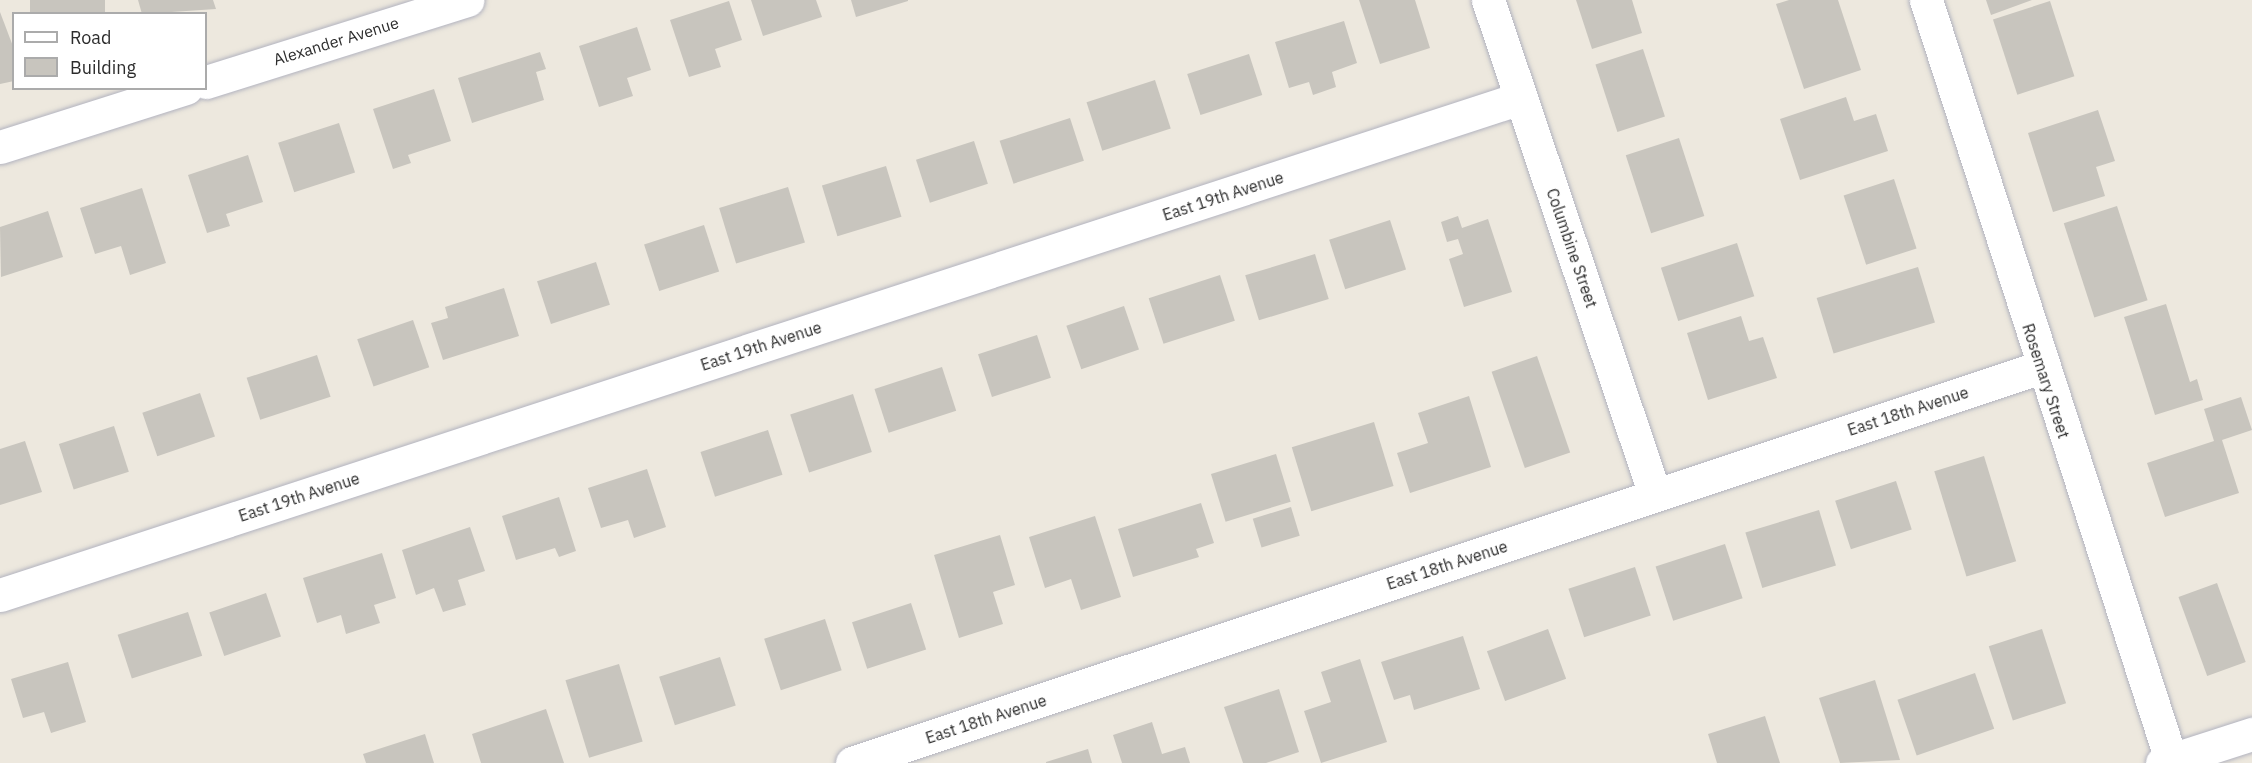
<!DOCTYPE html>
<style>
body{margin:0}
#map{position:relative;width:2252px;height:763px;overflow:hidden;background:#ede8de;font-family:"IBM Plex Sans",sans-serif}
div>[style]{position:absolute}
.building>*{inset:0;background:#c8c5be;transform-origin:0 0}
.roads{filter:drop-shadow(0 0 2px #b2b3bf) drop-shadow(0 0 2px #b2b3bf)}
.minor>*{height:33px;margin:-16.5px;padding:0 16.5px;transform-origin:16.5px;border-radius:16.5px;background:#fff}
span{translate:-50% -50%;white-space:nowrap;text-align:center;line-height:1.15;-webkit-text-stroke:5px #fff;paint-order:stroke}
.street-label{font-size:16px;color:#2c2c2c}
.legend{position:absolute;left:12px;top:12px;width:195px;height:78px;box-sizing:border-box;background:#fff;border:2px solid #ababab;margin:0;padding:8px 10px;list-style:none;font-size:18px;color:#2c2c2c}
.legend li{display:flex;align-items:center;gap:12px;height:30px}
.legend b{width:30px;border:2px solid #ababab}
</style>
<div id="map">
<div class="building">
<i style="left:30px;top:0;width:75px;height:15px"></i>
<i style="clip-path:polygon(138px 0,213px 0,216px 9px,142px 14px)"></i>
<i style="clip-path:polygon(751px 0,816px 0,822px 17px,763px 36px)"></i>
<i style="clip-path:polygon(851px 0,908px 0,908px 1px,856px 17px)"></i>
<i style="clip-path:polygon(1359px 0,1415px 0,1430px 48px,1380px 64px)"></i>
<i style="clip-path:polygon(1576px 0,1632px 0,1642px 33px,1592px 49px)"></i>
<i style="clip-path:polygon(1789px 0,1838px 0,1861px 70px,1804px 89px,1776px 4px)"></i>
<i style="clip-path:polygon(1986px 0,2032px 0,1991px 15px)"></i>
<i style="clip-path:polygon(729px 1px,742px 40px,715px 49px,721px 67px,689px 77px,670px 20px)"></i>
<i style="left:2050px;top:1px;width:79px;height:60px;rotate:72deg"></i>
<i style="clip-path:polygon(0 12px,14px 49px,14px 81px,0 84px)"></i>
<i style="clip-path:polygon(1344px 21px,1357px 63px,1332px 72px,1336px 87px,1313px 95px,1309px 82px,1289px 88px,1275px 42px)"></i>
<i style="clip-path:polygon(637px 27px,651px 70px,627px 78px,633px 96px,599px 107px,579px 46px)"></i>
<i style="left:1643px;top:49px;width:71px;height:50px;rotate:72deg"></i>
<i style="clip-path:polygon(540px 52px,546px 69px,536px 72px,544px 100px,472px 123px,458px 78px)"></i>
<i style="left:1249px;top:54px;width:43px;height:65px;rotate:72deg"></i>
<i style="left:1155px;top:80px;width:51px;height:72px;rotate:72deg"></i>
<i style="clip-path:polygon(434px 89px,451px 141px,408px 155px,411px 163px,393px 169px,373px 109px)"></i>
<i style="clip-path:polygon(1846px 97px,1854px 121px,1876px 114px,1888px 151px,1800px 180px,1780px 119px)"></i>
<i style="clip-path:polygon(2098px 110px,2115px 161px,2096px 167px,2105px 196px,2053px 212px,2028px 133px)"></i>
<i style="left:1070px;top:118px;width:45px;height:74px;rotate:72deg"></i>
<i style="left:339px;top:123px;width:52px;height:64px;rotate:72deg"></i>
<i style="left:1679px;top:138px;width:82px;height:56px;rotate:72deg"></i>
<i style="left:974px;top:141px;width:45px;height:61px;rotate:72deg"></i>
<i style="clip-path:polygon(248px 155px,263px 202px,226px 214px,230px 226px,207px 233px,188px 175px)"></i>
<i style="left:886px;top:166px;width:53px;height:67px;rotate:73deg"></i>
<i style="left:1894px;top:179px;width:73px;height:53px;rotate:72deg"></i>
<i style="left:788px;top:187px;width:58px;height:72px;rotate:73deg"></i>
<i style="clip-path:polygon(142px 188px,166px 263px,130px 275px,121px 246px,95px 254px,80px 208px)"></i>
<i style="left:2117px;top:206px;width:99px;height:56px;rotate:72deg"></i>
<i style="clip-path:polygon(48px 211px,63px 257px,1px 277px,0 227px)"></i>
<i style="clip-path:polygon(1458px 216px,1462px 228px,1488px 219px,1512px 292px,1464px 307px,1449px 259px,1463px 254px,1458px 239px,1447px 242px,1441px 222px)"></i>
<i style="left:1390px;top:220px;width:52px;height:64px;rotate:72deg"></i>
<i style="left:704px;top:225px;width:49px;height:63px;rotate:72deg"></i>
<i style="left:1737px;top:243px;width:56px;height:80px;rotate:72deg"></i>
<i style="left:1315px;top:254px;width:47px;height:73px;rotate:73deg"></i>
<i style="left:596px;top:262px;width:45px;height:62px;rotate:72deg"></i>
<i style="left:1918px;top:267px;width:58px;height:106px;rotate:73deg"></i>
<i style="left:1220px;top:275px;width:48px;height:75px;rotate:72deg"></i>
<i style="clip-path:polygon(504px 288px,519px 336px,443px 360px,431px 323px,448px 318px,445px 307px)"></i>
<i style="clip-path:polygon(2166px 304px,2190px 382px,2197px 379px,2203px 400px,2155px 415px,2124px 317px)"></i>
<i style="left:1124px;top:306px;width:46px;height:61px;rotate:71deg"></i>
<i style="clip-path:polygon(1741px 316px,1749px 341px,1763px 337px,1777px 378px,1708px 400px,1687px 333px)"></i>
<i style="left:413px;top:320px;width:50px;height:59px;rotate:71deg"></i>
<i style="left:1037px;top:335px;width:45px;height:62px;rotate:72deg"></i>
<i style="left:317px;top:355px;width:44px;height:74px;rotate:72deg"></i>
<i style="left:1537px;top:356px;width:102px;height:48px;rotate:71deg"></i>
<i style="left:942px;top:367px;width:46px;height:71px;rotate:72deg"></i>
<i style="left:200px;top:393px;width:46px;height:61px;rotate:71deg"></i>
<i style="left:853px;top:394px;width:61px;height:66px;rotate:72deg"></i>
<i style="clip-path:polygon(1469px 396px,1491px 467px,1410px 493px,1397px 453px,1428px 443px,1418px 413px)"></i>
<i style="clip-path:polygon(2241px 397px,2252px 430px,2222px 440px,2239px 493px,2165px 517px,2147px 463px,2214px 441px,2204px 409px)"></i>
<i style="left:1374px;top:422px;width:67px;height:86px;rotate:73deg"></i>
<i style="left:114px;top:426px;width:48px;height:58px;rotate:72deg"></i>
<i style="left:768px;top:430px;width:47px;height:71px;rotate:72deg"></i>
<i style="clip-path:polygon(25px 441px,42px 492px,0 505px,0 449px)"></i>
<i style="left:1276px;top:454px;width:50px;height:68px;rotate:73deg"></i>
<i style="left:1984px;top:456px;width:110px;height:52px;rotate:73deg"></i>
<i style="clip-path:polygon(647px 469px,666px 527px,634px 538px,628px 520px,601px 528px,588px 488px)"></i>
<i style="left:1896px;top:481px;width:51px;height:64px;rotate:72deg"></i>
<i style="clip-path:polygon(559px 497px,576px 551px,559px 557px,555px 548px,516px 560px,502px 516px)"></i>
<i style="clip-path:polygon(1201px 503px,1214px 543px,1196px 549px,1199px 557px,1133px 577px,1118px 529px)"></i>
<i style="left:1291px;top:507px;width:30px;height:40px;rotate:73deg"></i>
<i style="left:1819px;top:510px;width:58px;height:77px;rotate:73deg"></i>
<i style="clip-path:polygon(1095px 516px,1121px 597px,1081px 610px,1071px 579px,1045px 588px,1029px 537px)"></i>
<i style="clip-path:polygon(470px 527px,485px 571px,458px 580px,466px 605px,443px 612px,434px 588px,416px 595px,402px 550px)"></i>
<i style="clip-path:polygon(1000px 535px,1015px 585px,993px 592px,1003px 624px,959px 638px,934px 555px)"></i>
<i style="left:1725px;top:544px;width:57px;height:73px;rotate:72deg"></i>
<i style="clip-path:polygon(382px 553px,396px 598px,374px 605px,380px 623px,346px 634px,341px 615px,317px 623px,303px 578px)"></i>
<i style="left:1635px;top:567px;width:51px;height:70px;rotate:72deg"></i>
<i style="left:2217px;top:583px;width:84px;height:41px;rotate:70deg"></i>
<i style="left:266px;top:593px;width:46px;height:60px;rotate:71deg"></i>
<i style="left:911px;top:603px;width:49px;height:62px;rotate:72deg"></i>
<i style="left:188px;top:612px;width:46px;height:74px;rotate:72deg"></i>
<i style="left:825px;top:619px;width:54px;height:64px;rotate:72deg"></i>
<i style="left:1548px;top:629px;width:53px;height:65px;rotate:70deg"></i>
<i style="left:2042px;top:629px;width:78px;height:56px;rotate:72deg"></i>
<i style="clip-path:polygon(1463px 636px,1480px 689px,1414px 710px,1410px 695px,1394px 700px,1381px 662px)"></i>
<i style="left:720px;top:657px;width:51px;height:64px;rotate:72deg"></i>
<i style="clip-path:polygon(1360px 659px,1387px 742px,1321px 763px,1304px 711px,1331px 702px,1321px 672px)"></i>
<i style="clip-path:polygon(68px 662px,86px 722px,51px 733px,44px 712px,23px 718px,11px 679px)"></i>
<i style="left:619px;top:664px;width:81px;height:56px;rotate:73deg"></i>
<i style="left:1975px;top:673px;width:59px;height:82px;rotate:71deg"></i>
<i style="clip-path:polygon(1875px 680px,1900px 760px,1840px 763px,1819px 698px)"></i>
<i style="clip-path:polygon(1279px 689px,1299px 752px,1266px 763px,1243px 763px,1224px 707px)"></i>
<i style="clip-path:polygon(546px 709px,564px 763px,481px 763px,472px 734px)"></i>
<i style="clip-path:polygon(1765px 716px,1780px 763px,1717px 763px,1708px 734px)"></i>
<i style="clip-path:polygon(1152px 722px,1162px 754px,1185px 747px,1190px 763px,1122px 763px,1113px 735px)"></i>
<i style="clip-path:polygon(425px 734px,434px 763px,366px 763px,363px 754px)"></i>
<i style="clip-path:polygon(1088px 749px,1092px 763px,1046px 763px,1046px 762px)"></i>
</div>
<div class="roads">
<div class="minor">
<i style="left:1488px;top:0;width:522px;rotate:71.36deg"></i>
<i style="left:1926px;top:0;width:799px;rotate:72.13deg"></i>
<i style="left:206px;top:82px;width:274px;rotate:-17.4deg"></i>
<i style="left:0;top:147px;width:195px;rotate:-17.6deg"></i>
<i style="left:0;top:595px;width:1600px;rotate:-18.1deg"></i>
<i style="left:852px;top:763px;width:1253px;rotate:-18.42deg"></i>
<i style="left:2162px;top:763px;width:95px;rotate:-17.9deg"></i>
</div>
</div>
<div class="street-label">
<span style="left:336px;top:41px;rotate:-17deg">Alexander Avenue</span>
<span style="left:1223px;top:196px;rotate:-18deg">East 19th Avenue</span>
<span style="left:1572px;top:248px;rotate:71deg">Columbine Street</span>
<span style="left:761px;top:346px;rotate:-18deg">East 19th Avenue</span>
<span style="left:2046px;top:381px;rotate:72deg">Rosemary Street</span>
<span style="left:1908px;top:411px;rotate:-18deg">East 18th Avenue</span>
<span style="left:299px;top:497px;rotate:-18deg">East 19th Avenue</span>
<span style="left:1447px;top:565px;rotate:-18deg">East 18th Avenue</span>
<span style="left:986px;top:719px;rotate:-18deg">East 18th Avenue</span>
</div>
<ul class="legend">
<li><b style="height:8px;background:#fff"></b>Road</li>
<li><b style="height:16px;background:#c8c5be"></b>Building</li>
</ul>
</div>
